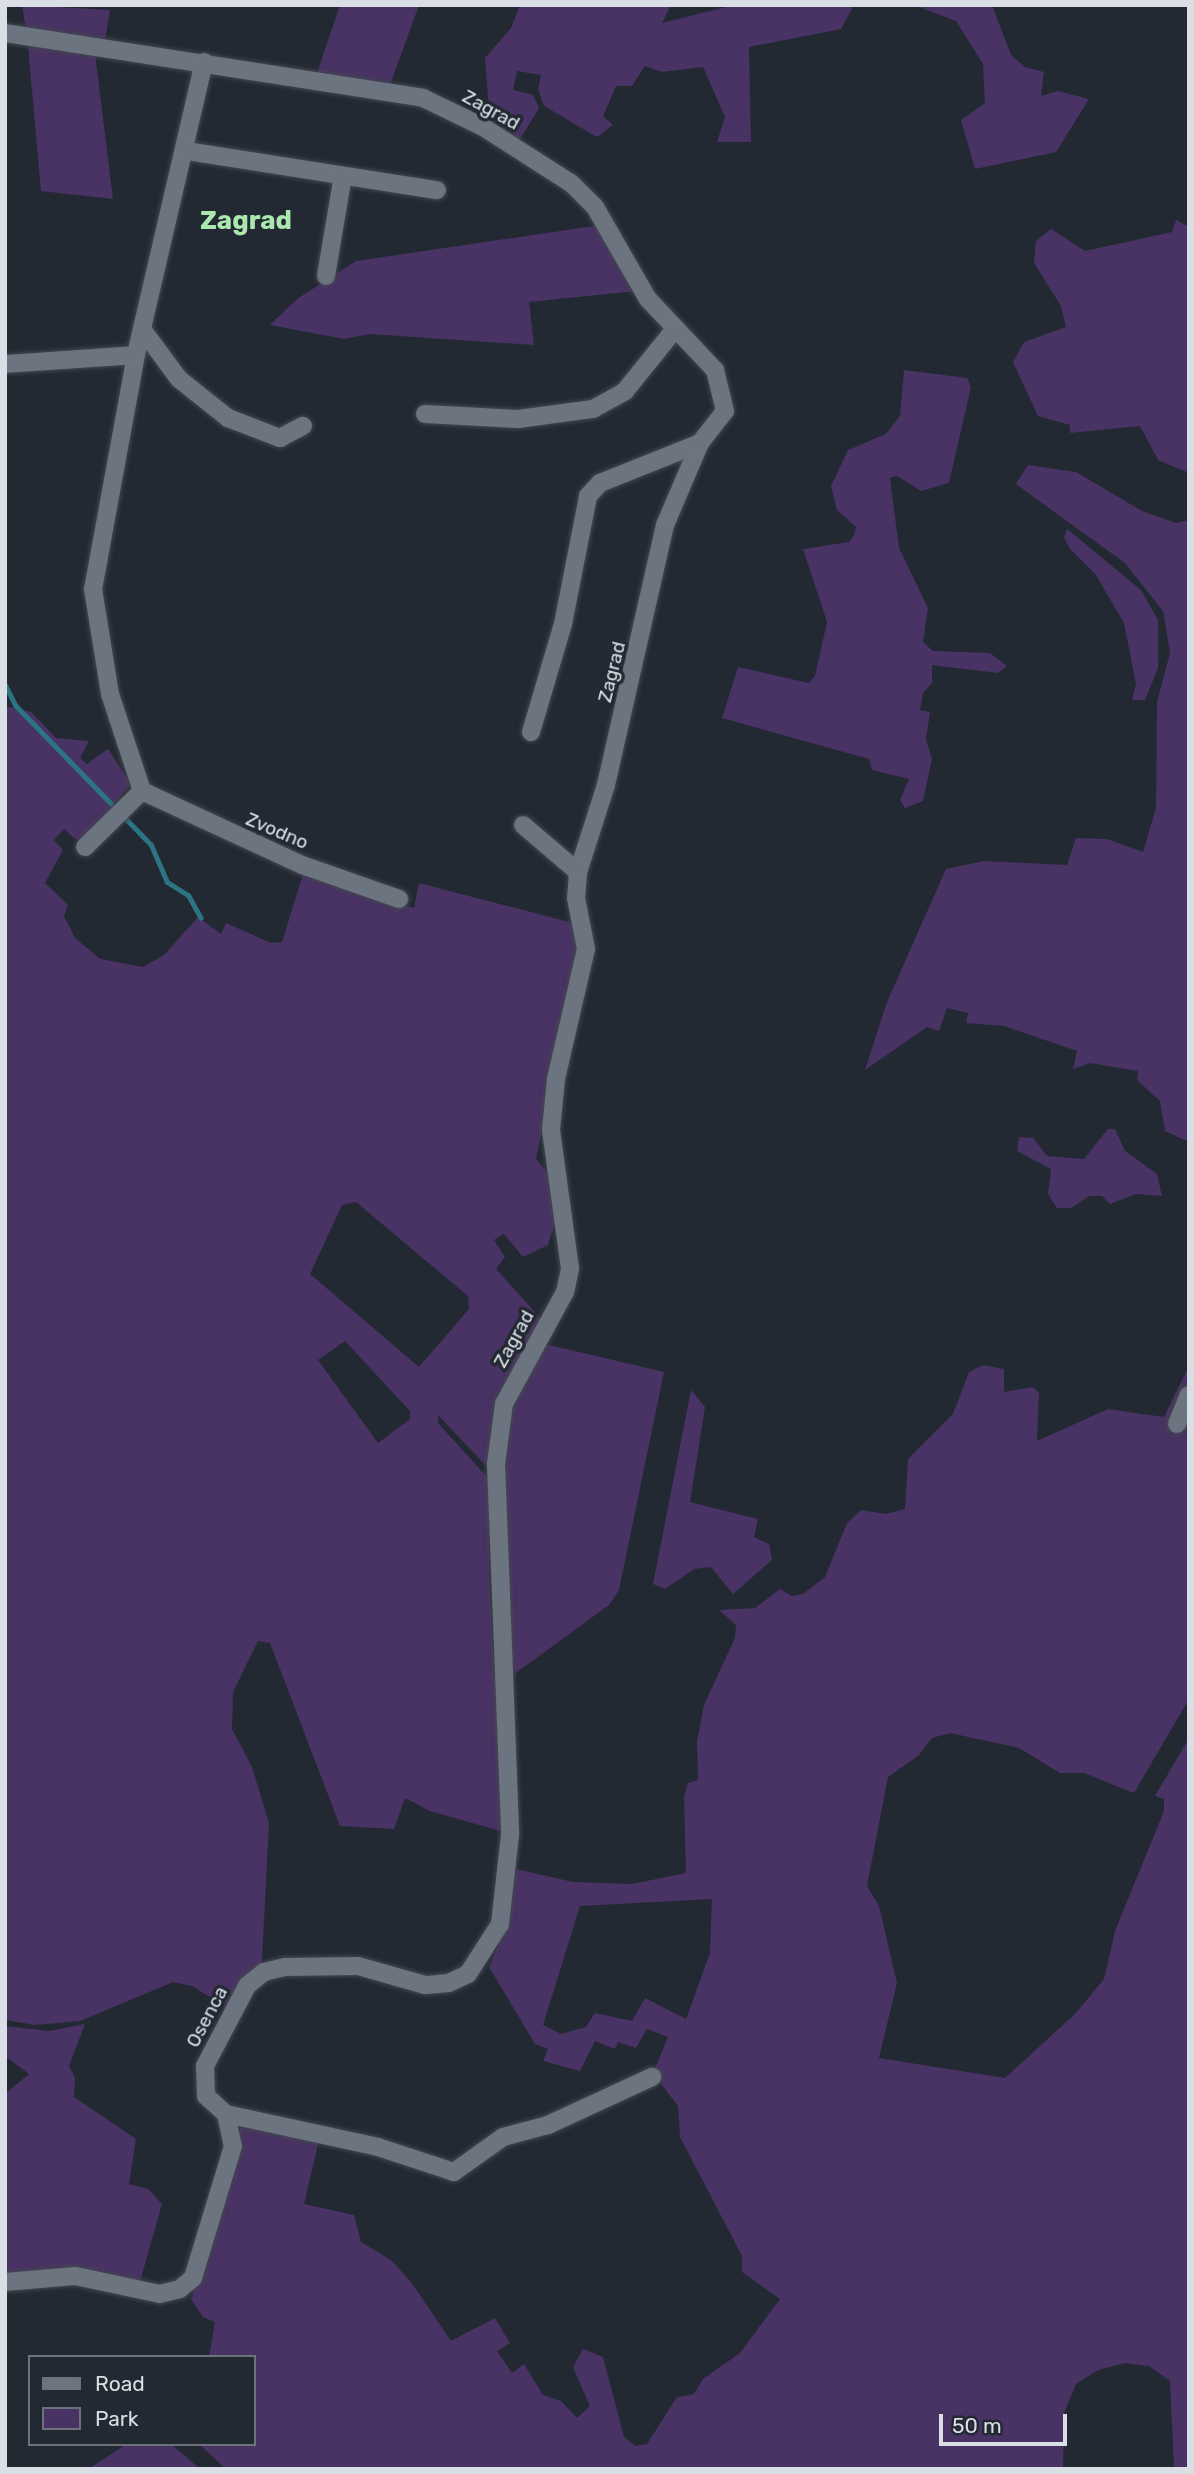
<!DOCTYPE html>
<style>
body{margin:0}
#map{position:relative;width:1194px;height:2474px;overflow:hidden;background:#232933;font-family:Rubik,sans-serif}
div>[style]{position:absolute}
.green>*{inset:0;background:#493264}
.stream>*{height:5px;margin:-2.5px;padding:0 2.5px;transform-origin:2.5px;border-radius:2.5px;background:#2c7483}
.roads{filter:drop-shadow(0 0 2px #42474f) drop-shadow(0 0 2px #42474f)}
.street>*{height:18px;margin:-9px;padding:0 9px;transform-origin:9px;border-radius:9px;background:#6c747f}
span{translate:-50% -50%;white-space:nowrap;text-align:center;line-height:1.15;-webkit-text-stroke:7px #232933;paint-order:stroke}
.street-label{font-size:19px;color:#dadfe5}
.district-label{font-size:26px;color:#abe8af;font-weight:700}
.frame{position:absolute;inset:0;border:7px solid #dadfe5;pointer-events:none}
.legend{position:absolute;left:28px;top:2355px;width:228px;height:91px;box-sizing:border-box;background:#232933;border:2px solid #6c727a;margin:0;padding:9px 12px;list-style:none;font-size:21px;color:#dadfe5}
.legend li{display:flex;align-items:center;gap:14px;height:35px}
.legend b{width:35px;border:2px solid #6c727a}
.scale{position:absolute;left:939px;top:2414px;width:128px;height:32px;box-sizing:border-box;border:4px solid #dadfe5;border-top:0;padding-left:9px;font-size:21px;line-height:24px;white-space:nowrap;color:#dadfe5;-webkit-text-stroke:5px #232933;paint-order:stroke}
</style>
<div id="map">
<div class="green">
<i style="clip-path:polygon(22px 5px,110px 10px,105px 41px,26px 30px)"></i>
<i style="clip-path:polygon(340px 5px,419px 5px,390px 85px,317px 73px)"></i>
<i style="clip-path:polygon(520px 5px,671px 5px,662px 23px,734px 5px,854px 5px,841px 29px,749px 47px,751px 142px,717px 142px,725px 117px,703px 67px,662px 72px,645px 66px,632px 86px,616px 86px,603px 116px,613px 125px,597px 137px,544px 106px,538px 89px,541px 75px,517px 71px,513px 90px,533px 95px,539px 108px,519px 141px,490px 122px,485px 58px,511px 28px)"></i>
<i style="clip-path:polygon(914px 5px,992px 5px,1011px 55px,1025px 67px,1044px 72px,1041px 96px,1058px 91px,1089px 99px,1056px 152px,975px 169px,961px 120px,985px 103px,983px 64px,956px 21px)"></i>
<i style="clip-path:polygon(28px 46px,95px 54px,113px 199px,41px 191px)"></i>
<i style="clip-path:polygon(1176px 220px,1189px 227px,1189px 473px,1158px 460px,1140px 426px,1070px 433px,1070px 425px,1038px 416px,1013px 362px,1024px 342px,1066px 327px,1061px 306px,1034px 263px,1036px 241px,1051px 229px,1085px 251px,1172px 232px)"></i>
<i style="clip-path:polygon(601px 225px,636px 291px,529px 302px,534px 345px,370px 334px,344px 339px,270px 325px,297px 299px,356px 261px)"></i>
<i style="clip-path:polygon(904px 370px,967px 378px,971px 387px,949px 483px,921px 491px,897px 476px,890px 478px,899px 548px,928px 608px,923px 642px,933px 651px,990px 653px,1007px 666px,998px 673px,932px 665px,932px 683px,923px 693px,920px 710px,930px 712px,926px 739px,932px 759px,923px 801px,905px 808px,900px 800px,909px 779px,872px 770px,869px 759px,722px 718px,738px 667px,809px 683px,815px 676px,827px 622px,803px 549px,849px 542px,854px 535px,856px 527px,837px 510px,831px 486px,848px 450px,886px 434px,900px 416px)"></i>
<i style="clip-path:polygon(1028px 465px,1076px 472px,1142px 511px,1176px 523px,1189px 520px,1189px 1142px,1165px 1131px,1160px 1101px,1137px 1080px,1138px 1071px,1090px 1063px,1073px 1069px,1077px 1051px,1004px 1026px,966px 1023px,968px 1013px,947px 1008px,939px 1031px,927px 1027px,865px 1070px,887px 1002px,946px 869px,984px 861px,1067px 865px,1076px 838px,1107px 839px,1143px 852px,1156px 808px,1157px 702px,1170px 653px,1163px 611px,1125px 563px,1016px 484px)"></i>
<i style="clip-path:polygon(1067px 529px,1141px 590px,1158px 620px,1158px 668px,1145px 700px,1132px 700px,1136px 684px,1124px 623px,1096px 575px,1071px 550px,1064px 538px)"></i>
<i style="clip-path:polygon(evenodd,5px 706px,31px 712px,56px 738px,89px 741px,80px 758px,87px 764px,108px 749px,131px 784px,85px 838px,75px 839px,64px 829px,54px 840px,63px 850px,45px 883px,68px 905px,64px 916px,75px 938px,100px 959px,143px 967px,164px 955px,198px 917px,221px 934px,226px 923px,271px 943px,282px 942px,303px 874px,414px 908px,419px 883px,573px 923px,578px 947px,536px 1159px,553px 1179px,555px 1222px,548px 1245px,523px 1257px,504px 1234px,494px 1240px,505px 1257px,496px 1269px,544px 1322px,488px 1468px,438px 1415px,438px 1423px,489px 1479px,489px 1578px,504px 1832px,430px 1811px,405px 1798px,394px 1829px,340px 1826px,270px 1643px,258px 1641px,233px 1692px,232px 1729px,252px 1767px,269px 1823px,262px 1960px,259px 1976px,228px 2008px,192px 1986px,173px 1982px,80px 2021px,35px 2025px,5px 2020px,5px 706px,356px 1202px,468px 1296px,469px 1309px,419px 1367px,310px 1274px,342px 1205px,356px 1202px,5px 706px,345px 1341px,410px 1411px,410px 1419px,378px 1443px,318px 1360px,345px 1341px)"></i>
<i style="clip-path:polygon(1108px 1129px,1115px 1129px,1125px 1151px,1157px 1174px,1162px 1196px,1136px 1194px,1110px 1204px,1102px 1196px,1089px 1196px,1071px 1208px,1057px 1208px,1048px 1194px,1051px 1169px,1017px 1151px,1019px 1137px,1033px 1138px,1047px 1156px,1084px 1159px)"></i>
<i style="clip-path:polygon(545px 1344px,664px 1372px,619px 1590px,609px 1605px,505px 1681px,501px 1451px,522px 1382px)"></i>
<i style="clip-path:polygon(evenodd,983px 1365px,1004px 1369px,1004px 1392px,1033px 1387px,1039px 1393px,1037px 1441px,1108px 1409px,1164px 1417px,1189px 1366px,1189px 1699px,1134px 1793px,1084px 1773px,1060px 1773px,1019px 1748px,950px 1733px,932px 1738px,918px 1756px,888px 1777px,867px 1886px,879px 1906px,897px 1983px,879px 2058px,1005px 2078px,1076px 2013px,1104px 1979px,1115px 1931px,1164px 1811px,1164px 1799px,1155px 1796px,1189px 1738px,1189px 2469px,1174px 2469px,1170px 2381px,1149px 2366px,1125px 2363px,1098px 2370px,1076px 2384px,1064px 2413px,1063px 2469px,226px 2469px,199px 2444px,254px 2444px,254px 2357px,209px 2357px,215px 2322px,203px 2317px,191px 2299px,235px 2164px,240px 2128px,249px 2125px,319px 2140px,304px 2204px,354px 2215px,361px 2242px,391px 2260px,411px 2282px,451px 2341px,495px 2318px,510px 2343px,497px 2351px,512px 2373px,524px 2364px,543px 2395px,561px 2401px,577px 2418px,590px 2406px,573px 2367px,583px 2349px,603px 2357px,624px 2437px,635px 2446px,647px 2444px,677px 2397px,694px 2394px,703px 2379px,740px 2353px,780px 2299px,742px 2272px,742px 2256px,680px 2137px,678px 2106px,653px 2073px,668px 2037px,647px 2029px,636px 2048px,618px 2042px,615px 2049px,595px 2041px,580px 2071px,543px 2061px,548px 2049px,535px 2044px,489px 1967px,508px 1923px,516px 1869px,573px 1882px,632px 1884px,686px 1873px,684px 1797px,688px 1783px,698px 1780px,697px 1741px,704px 1705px,735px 1638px,736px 1625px,719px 1610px,755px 1608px,780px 1589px,792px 1596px,803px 1594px,825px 1577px,847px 1523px,861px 1510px,886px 1514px,905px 1509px,908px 1459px,953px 1414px,969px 1372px,983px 1365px,712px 1899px,710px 1953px,686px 2019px,645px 1998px,632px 2021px,595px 2013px,586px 2027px,561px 2034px,543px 2025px,580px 1906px,712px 1899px)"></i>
<i style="clip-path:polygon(691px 1390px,705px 1407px,690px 1502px,758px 1519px,754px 1537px,769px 1544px,772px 1560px,733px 1594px,711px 1567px,694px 1569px,665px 1589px,653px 1584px)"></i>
<i style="clip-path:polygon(85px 2024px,69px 2066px,75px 2078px,74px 2097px,136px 2139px,129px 2184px,148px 2189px,162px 2204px,139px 2285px,5px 2278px,5px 2094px,29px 2074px,5px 2056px,5px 2026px,49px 2031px)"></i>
<i style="clip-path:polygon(127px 2444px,171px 2444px,200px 2469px,88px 2469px)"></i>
</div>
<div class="stream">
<i style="left:5px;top:685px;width:22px;rotate:63deg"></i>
<i style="left:15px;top:705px;width:195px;rotate:45.8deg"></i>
<i style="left:151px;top:845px;width:40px;rotate:66.6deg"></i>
<i style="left:167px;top:882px;width:25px;rotate:32deg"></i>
<i style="left:188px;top:895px;width:26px;rotate:61deg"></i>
</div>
<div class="roads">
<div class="street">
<i style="left:5px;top:33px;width:423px;rotate:8.8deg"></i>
<i style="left:423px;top:98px;width:67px;rotate:25.8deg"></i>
<i style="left:483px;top:127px;width:106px;rotate:32.6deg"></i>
<i style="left:572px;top:184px;width:33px;rotate:45deg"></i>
<i style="left:595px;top:207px;width:106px;rotate:60.1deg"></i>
<i style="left:648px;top:299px;width:98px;rotate:46.7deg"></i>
<i style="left:715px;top:370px;width:42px;rotate:76.3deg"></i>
<i style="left:725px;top:411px;width:41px;rotate:128deg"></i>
<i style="left:700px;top:443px;width:89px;rotate:113.1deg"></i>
<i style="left:665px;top:525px;width:267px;rotate:102.8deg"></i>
<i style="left:606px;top:785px;width:91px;rotate:107.8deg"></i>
<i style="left:578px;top:872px;width:26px;rotate:94deg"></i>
<i style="left:576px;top:898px;width:52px;rotate:78.9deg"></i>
<i style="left:586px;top:949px;width:133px;rotate:103deg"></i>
<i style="left:556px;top:1079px;width:51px;rotate:95.6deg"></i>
<i style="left:551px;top:1130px;width:140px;rotate:82.2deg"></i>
<i style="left:570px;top:1269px;width:24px;rotate:102deg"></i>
<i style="left:565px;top:1292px;width:128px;rotate:118.6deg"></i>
<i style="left:504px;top:1404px;width:61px;rotate:97.6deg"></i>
<i style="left:496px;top:1464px;width:371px;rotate:87.8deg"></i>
<i style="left:510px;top:1835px;width:90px;rotate:96.4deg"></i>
<i style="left:500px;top:1924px;width:59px;rotate:122.6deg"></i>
<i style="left:468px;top:1974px;width:21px;rotate:155deg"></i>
<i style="left:449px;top:1983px;width:24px;rotate:175deg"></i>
<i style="left:425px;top:1985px;width:70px;rotate:-164.2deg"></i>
<i style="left:358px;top:1966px;width:73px;rotate:179.2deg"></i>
<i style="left:285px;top:1967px;width:22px;rotate:167deg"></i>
<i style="left:264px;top:1972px;width:22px;rotate:141deg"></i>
<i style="left:247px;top:1986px;width:90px;rotate:117.7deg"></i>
<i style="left:205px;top:2066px;width:30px;rotate:88deg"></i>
<i style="left:206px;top:2096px;width:27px;rotate:42deg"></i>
<i style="left:226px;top:2114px;width:33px;rotate:78deg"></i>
<i style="left:233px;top:2146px;width:138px;rotate:106.9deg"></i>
<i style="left:193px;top:2278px;width:17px;rotate:140deg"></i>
<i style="left:180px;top:2289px;width:21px;rotate:166deg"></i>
<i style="left:160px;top:2294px;width:87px;rotate:-168deg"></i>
<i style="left:75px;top:2276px;width:70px;rotate:175.1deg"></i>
<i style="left:204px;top:62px;width:301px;rotate:103.1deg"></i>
<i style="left:136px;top:355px;width:238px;rotate:100.4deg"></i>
<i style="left:93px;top:589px;width:106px;rotate:80.8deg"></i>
<i style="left:110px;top:694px;width:102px;rotate:71.7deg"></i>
<i style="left:142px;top:791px;width:176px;rotate:24.8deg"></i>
<i style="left:302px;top:865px;width:103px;rotate:19.3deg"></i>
<i style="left:187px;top:151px;width:253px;rotate:8.9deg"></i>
<i style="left:326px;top:276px;width:101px;rotate:-80.4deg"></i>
<i style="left:142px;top:329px;width:62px;rotate:53.5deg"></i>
<i style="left:179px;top:379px;width:63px;rotate:38.5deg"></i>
<i style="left:228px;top:418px;width:56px;rotate:21deg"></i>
<i style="left:280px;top:438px;width:26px;rotate:-28deg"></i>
<i style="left:5px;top:364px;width:131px;rotate:-3.9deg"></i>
<i style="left:425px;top:414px;width:93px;rotate:3.1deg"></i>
<i style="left:518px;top:419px;width:76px;rotate:-7.6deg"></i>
<i style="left:593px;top:409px;width:37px;rotate:-29deg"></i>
<i style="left:625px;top:391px;width:80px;rotate:-51.1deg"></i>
<i style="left:531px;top:732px;width:113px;rotate:-73.5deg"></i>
<i style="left:563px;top:624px;width:130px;rotate:-78.9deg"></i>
<i style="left:588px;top:496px;width:18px;rotate:-47deg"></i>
<i style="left:600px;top:483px;width:108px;rotate:-21.8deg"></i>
<i style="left:523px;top:825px;width:72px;rotate:40.5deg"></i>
<i style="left:85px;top:847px;width:80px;rotate:-44.5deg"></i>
<i style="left:1177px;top:1424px;width:31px;rotate:-68deg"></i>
<i style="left:226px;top:2114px;width:156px;rotate:12.2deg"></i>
<i style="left:378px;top:2147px;width:80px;rotate:18.2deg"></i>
<i style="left:454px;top:2172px;width:60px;rotate:-35.5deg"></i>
<i style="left:503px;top:2137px;width:47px;rotate:-14.9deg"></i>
<i style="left:548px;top:2125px;width:115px;rotate:-24.8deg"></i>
</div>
</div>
<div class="street-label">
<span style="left:491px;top:110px;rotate:29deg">Zagrad</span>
<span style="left:612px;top:672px;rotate:-76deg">Zagrad</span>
<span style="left:277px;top:831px;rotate:23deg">Zvodno</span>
<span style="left:514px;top:1339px;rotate:-61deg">Zagrad</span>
<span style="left:207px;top:2017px;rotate:-62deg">Osenca</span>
</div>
<div class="district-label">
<span style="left:246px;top:221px">Zagrad</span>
</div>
<div class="frame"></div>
<ul class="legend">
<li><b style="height:9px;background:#6c747f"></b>Road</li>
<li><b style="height:19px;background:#493264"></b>Park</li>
</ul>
<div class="scale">50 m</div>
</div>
